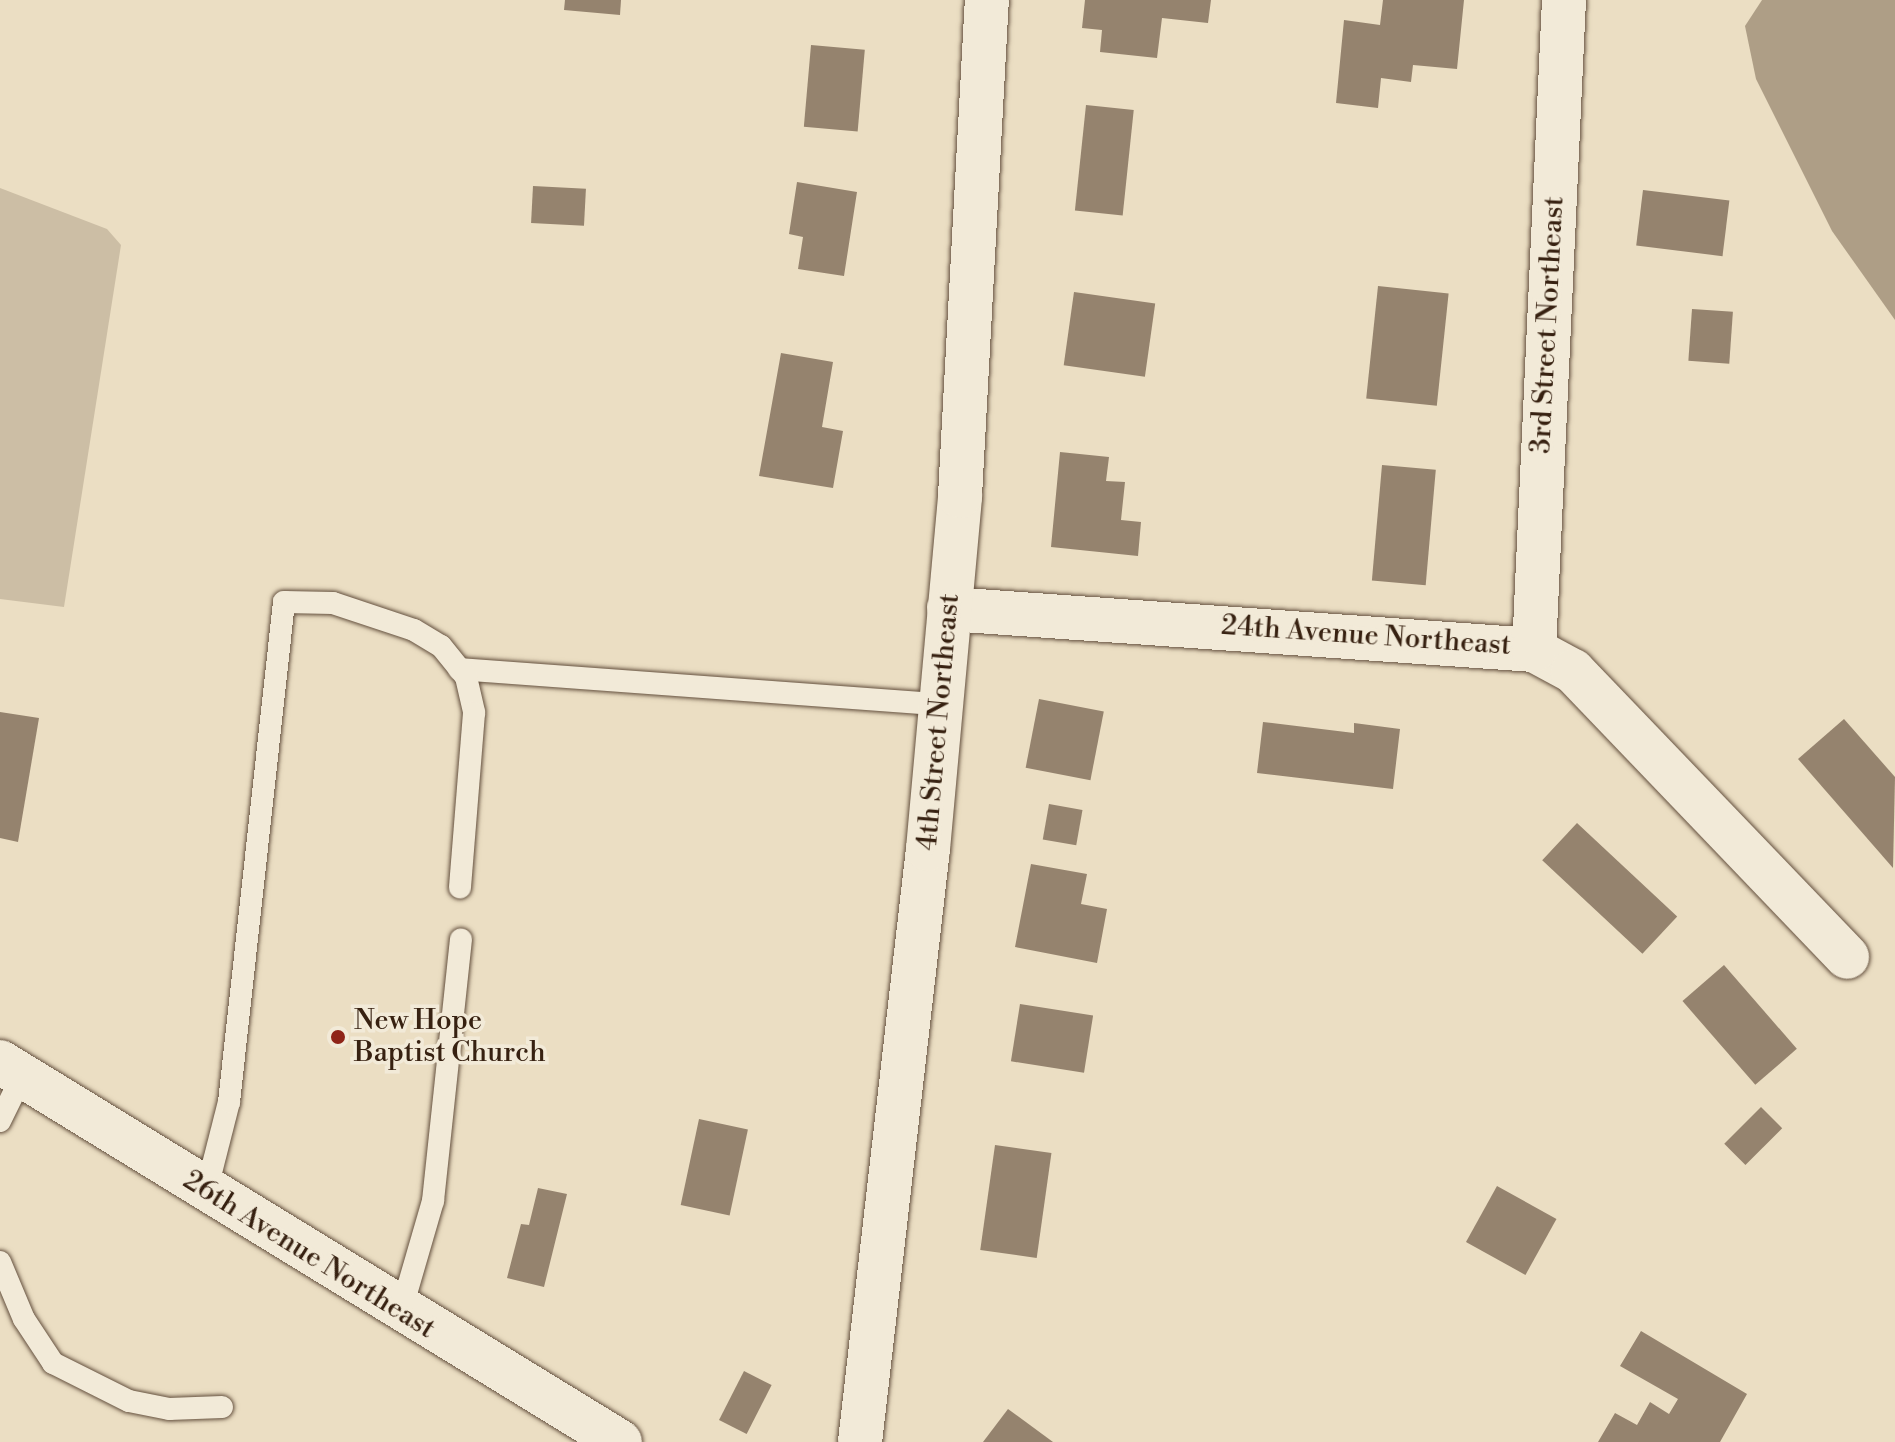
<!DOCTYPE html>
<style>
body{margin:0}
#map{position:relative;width:1895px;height:1442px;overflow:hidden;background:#ebdec3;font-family:"Libre Bodoni",serif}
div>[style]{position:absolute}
.green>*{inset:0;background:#ccbea5}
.water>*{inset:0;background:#ae9e86}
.building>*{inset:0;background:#95836e;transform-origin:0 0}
.roads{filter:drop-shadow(0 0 2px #64503e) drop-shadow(0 0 2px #64503e)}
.lane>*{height:22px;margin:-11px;padding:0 11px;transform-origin:11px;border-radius:11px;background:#f2ead8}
.street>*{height:44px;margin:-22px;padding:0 22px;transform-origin:22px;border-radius:22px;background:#f2ead8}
.secondary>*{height:44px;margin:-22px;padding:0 22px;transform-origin:22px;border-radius:22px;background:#f2ead8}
.dots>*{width:22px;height:22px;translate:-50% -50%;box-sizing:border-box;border:4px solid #f2ead8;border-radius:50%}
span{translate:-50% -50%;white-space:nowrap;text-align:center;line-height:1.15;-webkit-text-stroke:7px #f2ead8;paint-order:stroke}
.street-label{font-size:28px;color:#372111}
.poi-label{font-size:28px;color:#372111}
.left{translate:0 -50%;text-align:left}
</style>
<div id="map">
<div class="green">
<i style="clip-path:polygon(0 188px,107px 229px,121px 245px,64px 607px,0 599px)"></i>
</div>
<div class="water">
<i style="clip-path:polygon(1762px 0,1895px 0,1895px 320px,1832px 231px,1756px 79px,1745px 26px)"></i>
</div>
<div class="building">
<i style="clip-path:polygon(565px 0,621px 0,620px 15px,564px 10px)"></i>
<i style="clip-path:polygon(1085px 0,1211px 0,1208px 23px,1162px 18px,1157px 58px,1100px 52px,1102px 30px,1082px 28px)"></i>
<i style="clip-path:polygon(1383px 0,1464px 0,1457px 69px,1413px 65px,1411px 82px,1381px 78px,1378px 108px,1336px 103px,1344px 20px,1380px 25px)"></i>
<i style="left:811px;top:45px;width:54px;height:82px;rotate:5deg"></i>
<i style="left:1086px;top:105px;width:48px;height:106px;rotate:6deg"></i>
<i style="clip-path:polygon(797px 182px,857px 192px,844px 276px,798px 269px,803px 237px,789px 234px)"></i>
<i style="left:533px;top:186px;width:53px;height:37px;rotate:3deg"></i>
<i style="left:1643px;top:190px;width:87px;height:56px;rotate:7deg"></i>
<i style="left:1378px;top:286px;width:71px;height:113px;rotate:6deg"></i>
<i style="left:1074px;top:292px;width:82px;height:74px;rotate:8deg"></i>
<i style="left:1692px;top:309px;width:41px;height:52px;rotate:4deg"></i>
<i style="clip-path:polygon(781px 353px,833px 362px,822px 427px,843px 431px,833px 488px,759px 476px)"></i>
<i style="clip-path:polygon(1060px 452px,1109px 457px,1106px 481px,1125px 482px,1121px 520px,1141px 522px,1138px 556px,1051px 547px)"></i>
<i style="left:1382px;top:465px;width:54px;height:116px;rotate:5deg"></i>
<i style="left:1039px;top:699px;width:66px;height:70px;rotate:11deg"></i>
<i style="clip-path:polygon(0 712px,39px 718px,18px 842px,0 838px)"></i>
<i style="clip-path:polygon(1844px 719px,1895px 777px,1893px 868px,1798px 759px)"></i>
<i style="clip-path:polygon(1263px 722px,1354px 733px,1354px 723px,1400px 729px,1393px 789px,1257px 773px)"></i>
<i style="left:1049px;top:804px;width:34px;height:36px;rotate:10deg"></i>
<i style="left:1577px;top:823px;width:137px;height:51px;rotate:43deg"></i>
<i style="clip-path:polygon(1031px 864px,1087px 874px,1081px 904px,1107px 909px,1097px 963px,1015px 947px)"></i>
<i style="left:1724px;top:965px;width:111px;height:55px;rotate:49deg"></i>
<i style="left:1020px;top:1004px;width:74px;height:58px;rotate:9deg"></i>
<i style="left:1761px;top:1107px;width:30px;height:52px;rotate:45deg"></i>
<i style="left:699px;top:1119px;width:50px;height:88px;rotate:12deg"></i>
<i style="left:995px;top:1145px;width:57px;height:106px;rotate:8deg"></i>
<i style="left:1497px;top:1186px;width:68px;height:64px;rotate:29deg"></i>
<i style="clip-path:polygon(538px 1188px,567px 1194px,544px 1287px,507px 1278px,521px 1224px,529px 1225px)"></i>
<i style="clip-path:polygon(1641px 1331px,1747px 1394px,1720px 1442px,1598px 1442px,1615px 1413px,1637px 1425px,1650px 1402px,1669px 1414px,1678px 1399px,1620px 1366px)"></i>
<i style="left:744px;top:1371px;width:31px;height:55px;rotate:27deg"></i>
<i style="clip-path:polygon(1008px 1409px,1053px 1442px,983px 1442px)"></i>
</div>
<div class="roads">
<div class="lane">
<i style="left:459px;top:669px;width:483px;rotate:4.2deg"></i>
<i style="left:0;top:1121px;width:50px;rotate:-63.9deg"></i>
<i style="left:206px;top:1192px;width:93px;rotate:-75.7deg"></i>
<i style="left:229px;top:1102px;width:503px;rotate:-83.72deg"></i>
<i style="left:284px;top:602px;width:49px;rotate:1.2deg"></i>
<i style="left:333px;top:603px;width:85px;rotate:18.4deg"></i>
<i style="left:414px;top:630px;width:31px;rotate:31deg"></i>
<i style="left:441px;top:646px;width:40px;rotate:51deg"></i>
<i style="left:466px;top:677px;width:37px;rotate:77deg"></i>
<i style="left:474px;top:713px;width:175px;rotate:94.6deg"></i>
<i style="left:0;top:1262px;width:62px;rotate:67.2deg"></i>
<i style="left:24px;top:1319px;width:53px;rotate:56.6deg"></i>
<i style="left:53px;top:1363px;width:85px;rotate:26.6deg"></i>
<i style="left:129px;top:1401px;width:41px;rotate:11.3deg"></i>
<i style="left:169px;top:1409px;width:53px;rotate:-2.2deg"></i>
<i style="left:401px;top:1311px;width:115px;rotate:-73.8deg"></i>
<i style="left:433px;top:1201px;width:263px;rotate:-83.9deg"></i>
</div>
<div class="street">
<i style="left:949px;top:609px;width:586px;rotate:4.01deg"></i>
<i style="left:1534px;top:650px;width:44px;rotate:28.3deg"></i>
<i style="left:1573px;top:671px;width:396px;rotate:46.2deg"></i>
<i style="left:1534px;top:650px;width:651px;rotate:-87.36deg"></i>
<i style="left:860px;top:1442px;width:597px;rotate:-83.46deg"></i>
<i style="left:928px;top:849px;width:354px;rotate:-84.8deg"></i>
<i style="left:960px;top:496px;width:497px;rotate:-86.9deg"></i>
</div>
<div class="secondary">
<i style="left:0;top:1062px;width:727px;rotate:31.5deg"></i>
</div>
</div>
<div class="dots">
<i style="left:338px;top:1037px;background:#8f2418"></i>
</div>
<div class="street-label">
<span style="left:1548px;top:325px;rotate:-87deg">3rd Street Northeast</span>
<span style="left:1366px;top:636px;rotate:4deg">24th Avenue Northeast</span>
<span style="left:939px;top:722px;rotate:-85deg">4th Street Northeast</span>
<span style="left:309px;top:1255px;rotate:32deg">26th Avenue Northeast</span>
</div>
<div class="poi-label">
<span class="left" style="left:354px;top:1037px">New Hope<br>Baptist Church</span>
</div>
</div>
